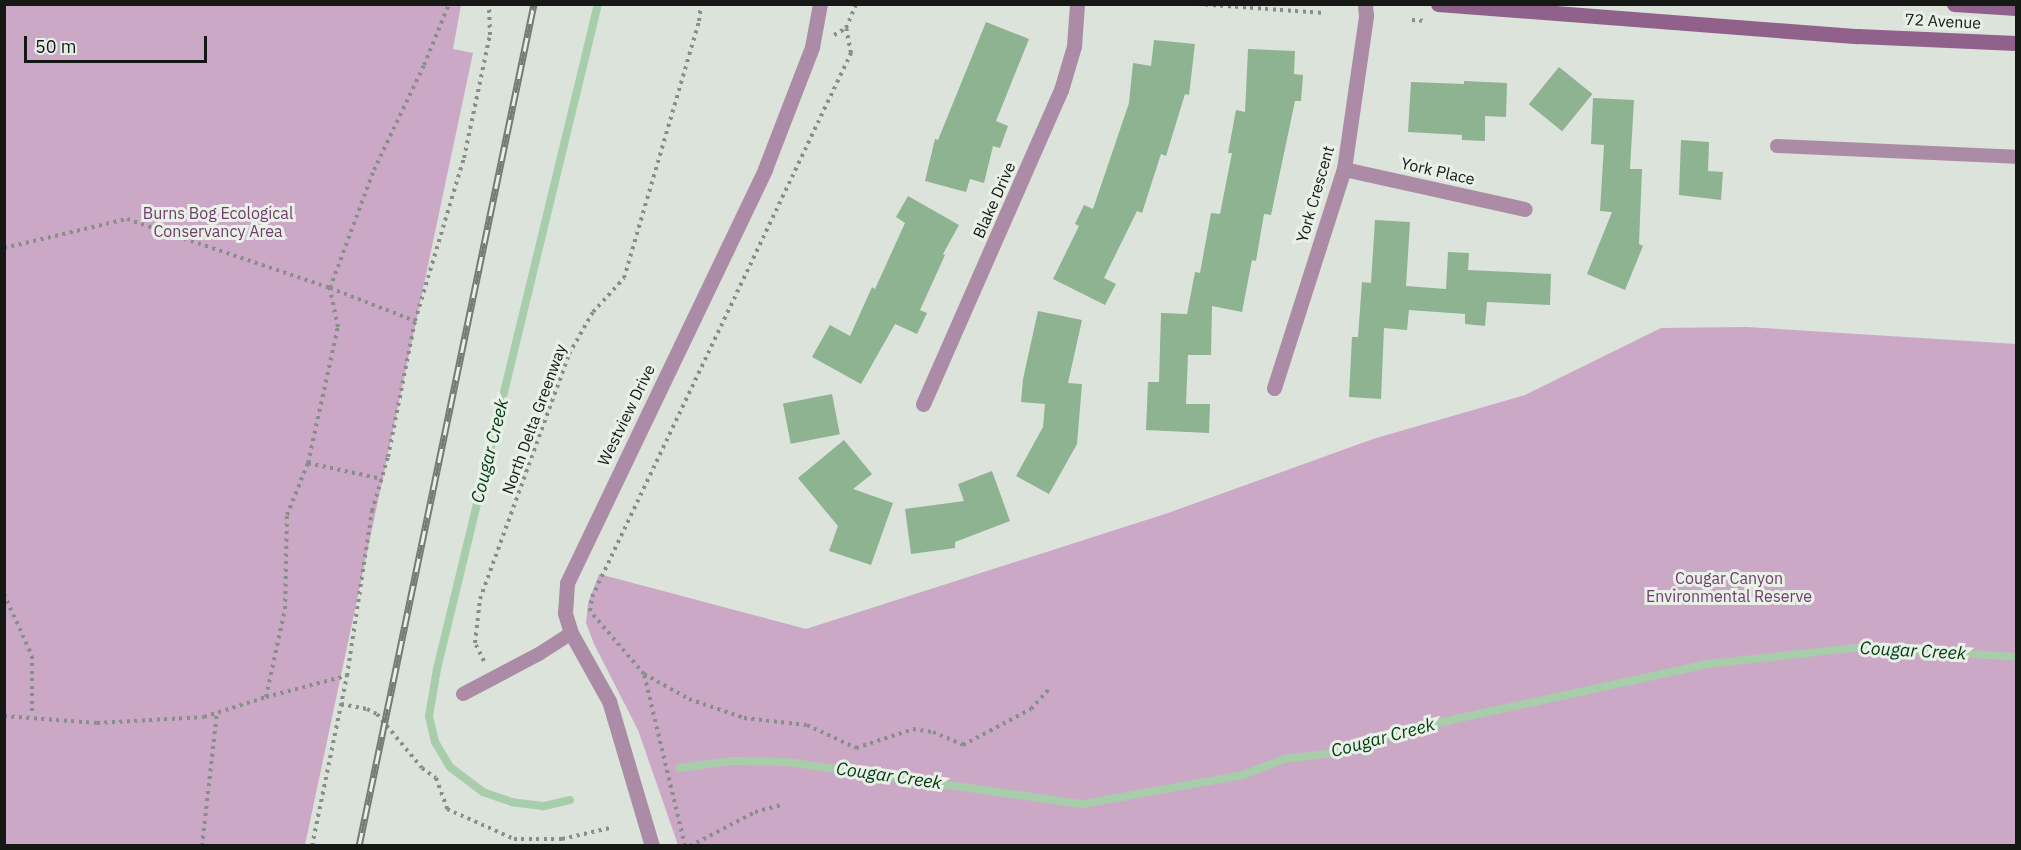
<!DOCTYPE html>
<style>
body{margin:0}
#map{position:relative;width:2021px;height:850px;overflow:hidden;background:#dbe3db;font-family:"IBM Plex Sans",sans-serif}
div>[style]{position:absolute}
.green>*{inset:0;background:#cca8c7}
.stream>*{height:8px;margin:-4px;padding:0 4px;transform-origin:4px;border-radius:4px;background:#a8cdaa}
.building>*{inset:0;background:#8eb391;transform-origin:0 0}
.path>*{height:4px;margin-top:-2px;transform-origin:0;background:repeating-linear-gradient(90deg,#888e88 0 3px,transparent 0 7.5px)}
.service>*{height:14px;margin:-7px;padding:0 7px;transform-origin:7px;border-radius:7px;background:#ac8ba7}
.minor>*{height:15px;margin:-7.5px;padding:0 7.5px;transform-origin:7.5px;border-radius:7.5px;background:#ac8ba7}
.tertiary>*{height:15px;margin:-7.5px;padding:0 7.5px;transform-origin:7.5px;border-radius:7.5px;background:#ac8ba7}
.secondary>*{height:15px;margin:-7.5px;padding:0 7.5px;transform-origin:7.5px;border-radius:7.5px;background:#90628b}
.rail>*{height:7px;margin-top:-3.5px;transform-origin:0;background:repeating-linear-gradient(90deg,#e8f0e8 0 14px,#767b76 0 28px);box-sizing:border-box;border-block:2px solid #767b76}
span{translate:-50% -50%;white-space:nowrap;text-align:center;line-height:1.15;-webkit-text-stroke:6px #e8f0e8;paint-order:stroke}
.street-label{font-size:16px;color:#151815}
.park-label{font-size:16px;color:#6e3d69}
.water-label{font-size:18px;color:#003b0e;font-style:italic}
.frame{position:absolute;inset:0;border:6px solid #151815;pointer-events:none}
.scale{position:absolute;left:24px;top:36px;width:183px;height:27px;box-sizing:border-box;border:3px solid #151815;border-top:0;padding-left:8px;font-size:18px;line-height:21px;white-space:nowrap;color:#151815;-webkit-text-stroke:4px #e8f0e8;paint-order:stroke}
</style>
<div id="map">
<div class="green">
<i style="clip-path:polygon(5px 4px,461px 5px,453px 49px,473px 53px,305px 845px,5px 845px)"></i>
<i style="clip-path:polygon(1747px 327px,2016px 344px,2016px 845px,678px 845px,638px 730px,594px 644px,586px 623px,588px 603px,599px 574px,806px 629px,1168px 513px,1373px 439px,1525px 395px,1661px 328px)"></i>
</div>
<div class="stream">
<i style="left:679px;top:768px;width:53px;rotate:-7.5deg"></i>
<i style="left:732px;top:761px;width:55px;rotate:1deg"></i>
<i style="left:787px;top:762px;width:299px;rotate:8.1deg"></i>
<i style="left:1083px;top:804px;width:163px;rotate:-10.3deg"></i>
<i style="left:1243px;top:775px;width:44px;rotate:-21.3deg"></i>
<i style="left:1284px;top:759px;width:59px;rotate:-6.8deg"></i>
<i style="left:1343px;top:752px;width:71px;rotate:-18.9deg"></i>
<i style="left:1410px;top:729px;width:305px;rotate:-12.3deg"></i>
<i style="left:1708px;top:664px;width:156px;rotate:-6.3deg"></i>
<i style="left:1863px;top:647px;width:153px;rotate:3.7deg"></i>
<i style="left:570px;top:800px;width:28px;rotate:167deg"></i>
<i style="left:543px;top:806px;width:31px;rotate:-173deg"></i>
<i style="left:512px;top:802px;width:31px;rotate:-161deg"></i>
<i style="left:483px;top:792px;width:41px;rotate:-142.9deg"></i>
<i style="left:450px;top:767px;width:29px;rotate:-121deg"></i>
<i style="left:435px;top:742px;width:27px;rotate:-103deg"></i>
<i style="left:429px;top:716px;width:48px;rotate:-80.3deg"></i>
<i style="left:437px;top:669px;width:684px;rotate:-76.39deg"></i>
</div>
<div class="building">
<i style="clip-path:polygon(986px 22px,1029px 39px,996px 121px,1008px 126px,1000px 148px,993px 146px,984px 183px,970px 179px,966px 192px,925px 181px,935px 139px,938px 140px)"></i>
<i style="clip-path:polygon(1154px 40px,1195px 44px,1189px 95px,1185px 94px,1166px 156px,1161px 154px,1142px 213px,1137px 211px,1104px 278px,1116px 284px,1105px 305px,1053px 279px,1079px 226px,1075px 224px,1084px 205px,1093px 209px,1129px 103px,1133px 63px,1151px 66px)"></i>
<i style="clip-path:polygon(1248px 49px,1295px 51px,1294px 74px,1303px 75px,1301px 101px,1295px 101px,1271px 215px,1264px 214px,1256px 261px,1252px 260px,1242px 312px,1212px 306px,1211px 355px,1188px 355px,1186px 404px,1210px 404px,1209px 433px,1146px 430px,1148px 382px,1159px 382px,1161px 313px,1187px 314px,1195px 272px,1200px 273px,1211px 213px,1220px 214px,1232px 153px,1228px 153px,1236px 110px,1245px 112px)"></i>
<i style="left:1559px;top:67px;width:43px;height:48px;rotate:39deg"></i>
<i style="clip-path:polygon(1464px 81px,1507px 83px,1506px 117px,1485px 116px,1485px 141px,1462px 140px,1462px 135px,1408px 132px,1411px 82px,1464px 84px)"></i>
<i style="clip-path:polygon(1593px 98px,1634px 100px,1630px 169px,1642px 169px,1639px 244px,1643px 246px,1625px 290px,1587px 274px,1612px 212px,1600px 211px,1604px 145px,1591px 144px)"></i>
<i style="clip-path:polygon(1681px 140px,1709px 142px,1708px 171px,1723px 172px,1721px 200px,1679px 195px)"></i>
<i style="clip-path:polygon(908px 196px,959px 225px,943px 254px,945px 255px,920px 310px,927px 313px,917px 334px,895px 324px,861px 384px,812px 357px,830px 325px,850px 336px,872px 287px,875px 289px,905px 223px,896px 217px)"></i>
<i style="clip-path:polygon(1375px 220px,1410px 222px,1406px 286px,1446px 289px,1448px 252px,1469px 253px,1468px 270px,1551px 274px,1550px 305px,1487px 302px,1485px 326px,1465px 324px,1465px 314px,1409px 310px,1407px 330px,1384px 328px,1381px 399px,1349px 397px,1352px 337px,1358px 337px,1362px 282px,1371px 283px)"></i>
<i style="clip-path:polygon(1038px 311px,1082px 320px,1068px 383px,1082px 384px,1077px 444px,1049px 494px,1016px 476px,1043px 427px,1045px 404px,1021px 402px,1023px 379px)"></i>
<i style="left:832px;top:394px;width:41px;height:50px;rotate:79deg"></i>
<i style="clip-path:polygon(844px 440px,872px 474px,853px 489px,893px 503px,871px 565px,829px 551px,838px 526px,798px 478px)"></i>
<i style="clip-path:polygon(992px 471px,1010px 521px,955px 542px,955px 548px,911px 554px,905px 509px,964px 501px,958px 484px)"></i>
</div>
<div class="path">
<i style="left:1198px;top:4px;width:127px;rotate:4.1deg"></i>
<i style="left:1412px;top:20px;width:14px;rotate:4deg"></i>
<i style="left:834px;top:35px;width:14px;rotate:-30deg"></i>
<i style="left:4px;top:248px;width:126px;rotate:-13.3deg"></i>
<i style="left:127px;top:219px;width:214px;rotate:18.8deg"></i>
<i style="left:330px;top:288px;width:126px;rotate:-69.6deg"></i>
<i style="left:374px;top:170px;width:116px;rotate:-64.5deg"></i>
<i style="left:424px;top:65px;width:66px;rotate:-67.7deg"></i>
<i style="left:308px;top:463px;width:76px;rotate:12.2deg"></i>
<i style="left:4px;top:594px;width:68px;rotate:65.7deg"></i>
<i style="left:32px;top:656px;width:60px;rotate:90deg"></i>
<i style="left:484px;top:661px;width:20px;rotate:-117deg"></i>
<i style="left:475px;top:643px;width:44px;rotate:-83.5deg"></i>
<i style="left:480px;top:599px;width:261px;rotate:-70deg"></i>
<i style="left:569px;top:354px;width:48px;rotate:-60.3deg"></i>
<i style="left:593px;top:312px;width:46px;rotate:-47.6deg"></i>
<i style="left:624px;top:278px;width:268px;rotate:-73.7deg"></i>
<i style="left:699px;top:21px;width:17px;rotate:-83deg"></i>
<i style="left:644px;top:674px;width:51px;rotate:29.1deg"></i>
<i style="left:689px;top:699px;width:58px;rotate:19.1deg"></i>
<i style="left:744px;top:718px;width:63px;rotate:6.3deg"></i>
<i style="left:807px;top:725px;width:54px;rotate:25.1deg"></i>
<i style="left:856px;top:748px;width:60px;rotate:-18.4deg"></i>
<i style="left:913px;top:729px;width:20px;rotate:9deg"></i>
<i style="left:933px;top:732px;width:33px;rotate:23deg"></i>
<i style="left:963px;top:745px;width:77px;rotate:-27.9deg"></i>
<i style="left:1031px;top:709px;width:27px;rotate:-48deg"></i>
<i style="left:266px;top:697px;width:83px;rotate:-14.7deg"></i>
<i style="left:341px;top:704px;width:26px;rotate:11deg"></i>
<i style="left:367px;top:709px;width:11px;rotate:27deg"></i>
<i style="left:377px;top:714px;width:70px;rotate:50.2deg"></i>
<i style="left:422px;top:768px;width:17px;rotate:36deg"></i>
<i style="left:436px;top:778px;width:33px;rotate:70deg"></i>
<i style="left:447px;top:809px;width:73px;rotate:24.1deg"></i>
<i style="left:514px;top:839px;width:48px"></i>
<i style="left:562px;top:839px;width:49px;rotate:-12.9deg"></i>
<i style="left:4px;top:716px;width:93px;rotate:4.3deg"></i>
<i style="left:97px;top:723px;width:107px;rotate:-3.2deg"></i>
<i style="left:204px;top:717px;width:65px;rotate:-17.9deg"></i>
<i style="left:266px;top:697px;width:90px;rotate:-77.8deg"></i>
<i style="left:285px;top:609px;width:94px;rotate:-88.8deg"></i>
<i style="left:287px;top:515px;width:56px;rotate:-68deg"></i>
<i style="left:308px;top:463px;width:139px;rotate:-77.6deg"></i>
<i style="left:338px;top:327px;width:40px;rotate:-102deg"></i>
<i style="left:330px;top:288px;width:91px;rotate:21.2deg"></i>
<i style="left:202px;top:846px;width:134px;rotate:-83.6deg"></i>
<i style="left:312px;top:846px;width:174px;rotate:-78.4deg"></i>
<i style="left:347px;top:676px;width:167px;rotate:-81.4deg"></i>
<i style="left:372px;top:511px;width:56px;rotate:-73.5deg"></i>
<i style="left:388px;top:457px;width:139px;rotate:-78.8deg"></i>
<i style="left:415px;top:321px;width:170px;rotate:-73.3deg"></i>
<i style="left:464px;top:158px;width:126px;rotate:-78.1deg"></i>
<i style="left:490px;top:35px;width:31px;rotate:-92deg"></i>
<i style="left:685px;top:846px;width:177px;rotate:-103.4deg"></i>
<i style="left:644px;top:674px;width:83px;rotate:-130.6deg"></i>
<i style="left:590px;top:611px;width:14px;rotate:-82deg"></i>
<i style="left:592px;top:597px;width:603px;rotate:-64.54deg"></i>
<i style="left:851px;top:53px;width:25px;rotate:-101deg"></i>
<i style="left:846px;top:28px;width:26px;rotate:-67deg"></i>
<i style="left:690px;top:846px;width:73px;rotate:-27.6deg"></i>
<i style="left:755px;top:812px;width:28px;rotate:-15deg"></i>
</div>
<div class="service">
<i style="left:1777px;top:146px;width:239px;rotate:2.6deg"></i>
<i style="left:463px;top:694px;width:86px;rotate:-27.8deg"></i>
<i style="left:539px;top:654px;width:38px;rotate:-33deg"></i>
</div>
<div class="minor">
<i style="left:1344px;top:169px;width:185px;rotate:12.5deg"></i>
<i style="left:1274px;top:388px;width:230px;rotate:-72.3deg"></i>
<i style="left:1344px;top:169px;width:155px;rotate:-81.8deg"></i>
<i style="left:1366px;top:16px;width:12px;rotate:-95deg"></i>
<i style="left:923px;top:404px;width:343px;rotate:-66.3deg"></i>
<i style="left:1061px;top:90px;width:46px;rotate:-73.5deg"></i>
<i style="left:1074px;top:46px;width:42px;rotate:-85.9deg"></i>
</div>
<div class="tertiary">
<i style="left:652px;top:846px;width:151px;rotate:-106.5deg"></i>
<i style="left:609px;top:701px;width:78px;rotate:-119.2deg"></i>
<i style="left:571px;top:633px;width:21px;rotate:-107deg"></i>
<i style="left:565px;top:613px;width:30px;rotate:-86deg"></i>
<i style="left:567px;top:583px;width:459px;rotate:-64.4deg"></i>
<i style="left:765px;top:169px;width:131px;rotate:-68.9deg"></i>
<i style="left:812px;top:47px;width:44px;rotate:-79.5deg"></i>
</div>
<div class="secondary">
<i style="left:1438px;top:4px;width:421px;rotate:4.4deg"></i>
<i style="left:1858px;top:36px;width:158px;rotate:2.5deg"></i>
<i style="left:1954px;top:4px;width:62px;rotate:3.7deg"></i>
</div>
<div class="rail">
<i style="left:359px;top:846px;width:860px;rotate:-78.26deg"></i>
</div>
<div class="street-label">
<span style="left:1943px;top:21px;rotate:3deg">72 Avenue</span>
<span style="left:1438px;top:171px;rotate:13deg">York Place</span>
<span style="left:1315px;top:194px;rotate:-74deg">York Crescent</span>
<span style="left:994px;top:200px;rotate:-66deg">Blake Drive</span>
<span style="left:626px;top:415px;rotate:-64deg">Westview Drive</span>
<span style="left:534px;top:419px;rotate:-70deg">North Delta Greenway</span>
</div>
<div class="park-label">
<span style="left:218px;top:222px">Burns Bog Ecological<br>Conservancy Area</span>
<span style="left:1729px;top:587px">Cougar Canyon<br>Environmental Reserve</span>
</div>
<div class="water-label">
<span style="left:490px;top:451px;rotate:-76deg">Cougar Creek</span>
<span style="left:1913px;top:651px;rotate:3deg">Cougar Creek</span>
<span style="left:1383px;top:738px;rotate:-15deg">Cougar Creek</span>
<span style="left:889px;top:776px;rotate:8deg">Cougar Creek</span>
</div>
<div class="frame"></div>
<div class="scale">50 m</div>
</div>
